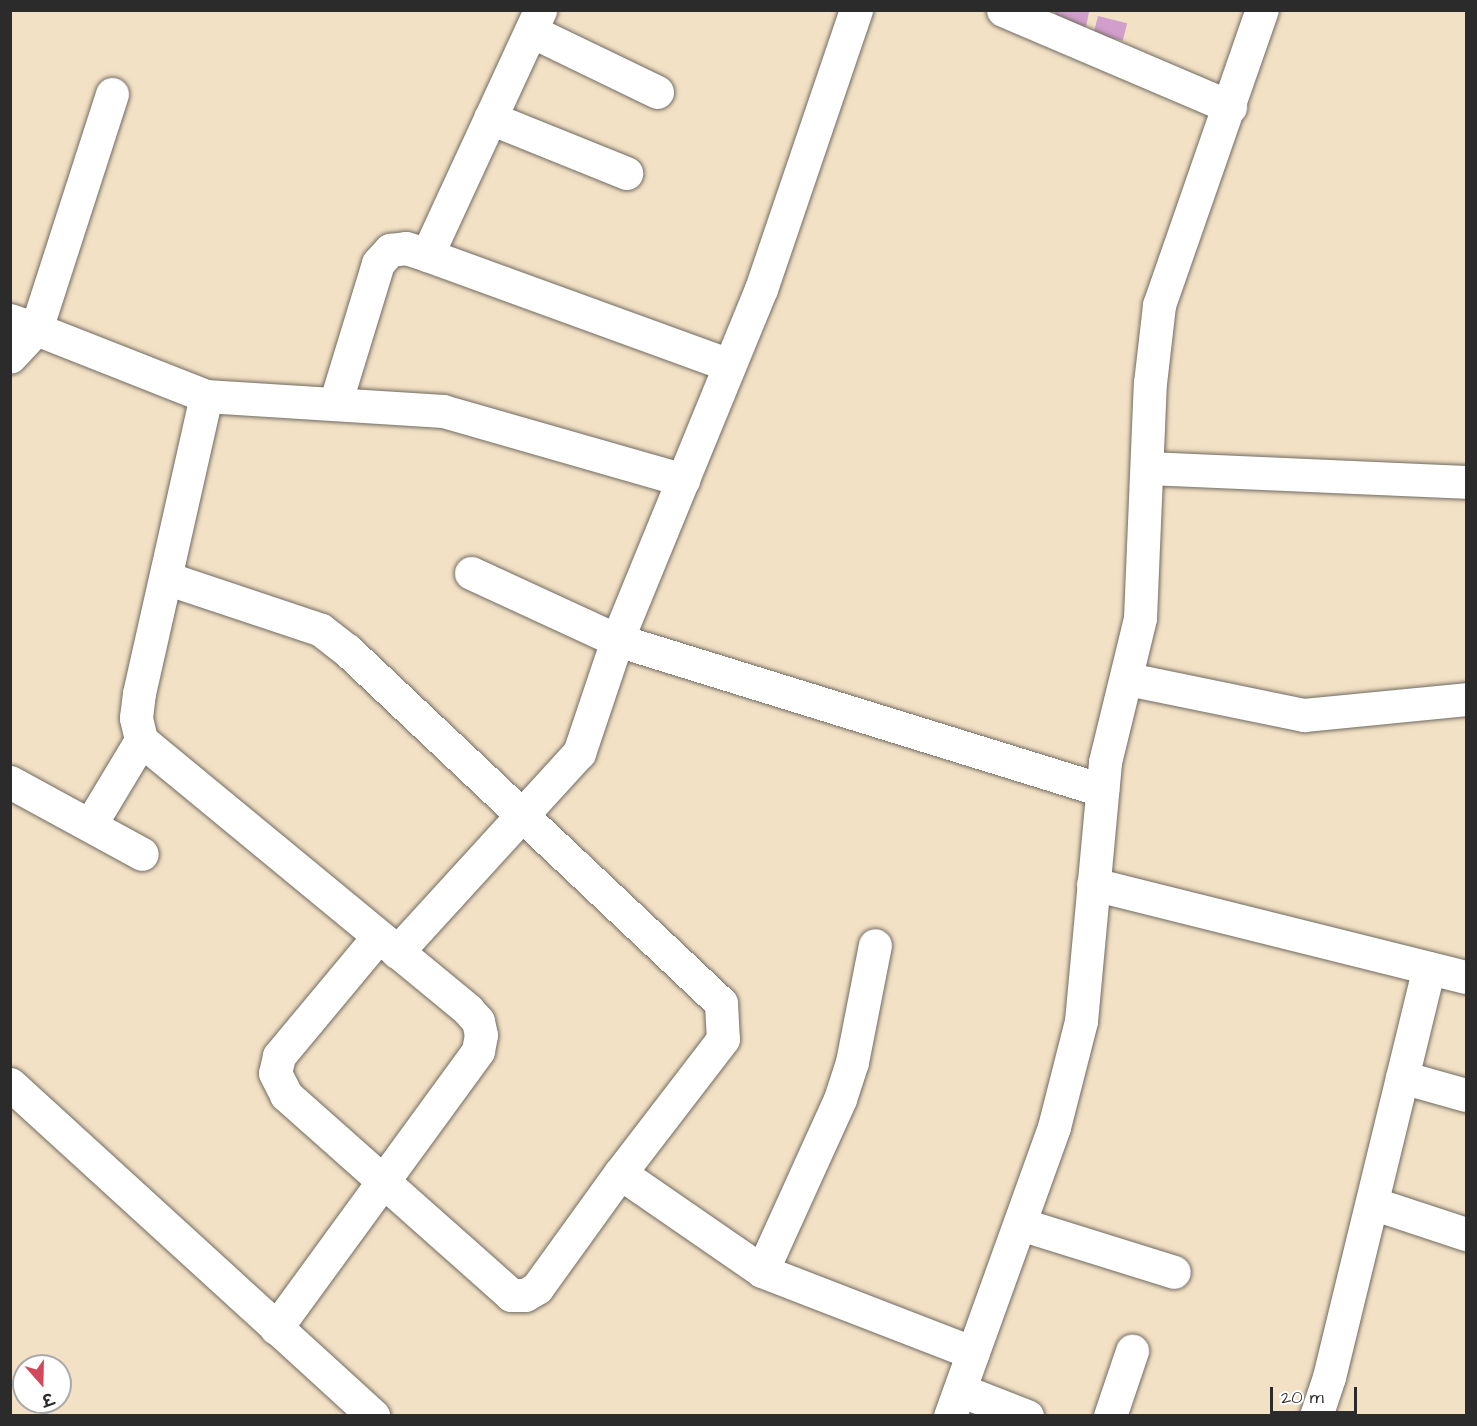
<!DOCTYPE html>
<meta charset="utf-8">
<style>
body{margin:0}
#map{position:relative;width:1477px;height:1426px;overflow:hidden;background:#f3e1c5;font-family:"Architects Daughter","Playpen Sans Deva",sans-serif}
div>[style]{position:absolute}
.building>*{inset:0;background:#d29ecc;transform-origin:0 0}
.roads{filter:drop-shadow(0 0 2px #716b61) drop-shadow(0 0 2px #716b61)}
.minor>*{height:33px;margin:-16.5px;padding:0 16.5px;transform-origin:16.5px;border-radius:16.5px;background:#fff}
.major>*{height:33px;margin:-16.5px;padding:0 16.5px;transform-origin:16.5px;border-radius:16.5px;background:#fff}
span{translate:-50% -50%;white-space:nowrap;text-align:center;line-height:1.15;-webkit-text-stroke:6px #fff;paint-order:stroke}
.frame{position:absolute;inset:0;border:12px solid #2b2b2b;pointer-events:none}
.north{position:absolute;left:12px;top:1354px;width:60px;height:60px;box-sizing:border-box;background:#fff;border:2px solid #aaa;border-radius:50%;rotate:160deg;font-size:16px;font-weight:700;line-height:24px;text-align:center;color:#2b2b2b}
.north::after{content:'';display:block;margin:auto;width:21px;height:27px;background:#d1495b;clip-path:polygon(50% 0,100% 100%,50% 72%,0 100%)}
.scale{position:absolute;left:1270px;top:1387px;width:87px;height:27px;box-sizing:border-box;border:3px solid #2b2b2b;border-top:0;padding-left:8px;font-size:18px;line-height:21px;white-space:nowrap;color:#2b2b2b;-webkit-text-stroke:4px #fff;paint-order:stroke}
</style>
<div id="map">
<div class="building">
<i style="clip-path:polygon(1056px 10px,1089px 12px,1086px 27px,1054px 20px)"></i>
<i style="left:1098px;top:16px;width:30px;height:18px;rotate:14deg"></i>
</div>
<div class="roads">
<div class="minor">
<i style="left:1003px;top:10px;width:247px;rotate:23.1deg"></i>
<i style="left:531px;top:31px;width:140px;rotate:25.8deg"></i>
<i style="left:112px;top:94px;width:247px;rotate:107.9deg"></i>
<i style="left:36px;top:329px;width:183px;rotate:21.5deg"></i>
<i style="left:206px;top:396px;width:237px;rotate:3.6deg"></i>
<i style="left:443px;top:411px;width:250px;rotate:16deg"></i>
<i style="left:490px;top:118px;width:147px;rotate:22deg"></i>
<i style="left:427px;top:255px;width:321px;rotate:20deg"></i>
<i style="left:10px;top:320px;width:28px;rotate:19deg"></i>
<i style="left:36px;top:329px;width:38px;rotate:133deg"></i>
<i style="left:206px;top:396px;width:304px;rotate:102.7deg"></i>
<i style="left:139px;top:693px;width:25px;rotate:97deg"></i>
<i style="left:136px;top:718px;width:23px;rotate:77deg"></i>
<i style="left:141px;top:740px;width:424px;rotate:39.5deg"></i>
<i style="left:468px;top:1010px;width:15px;rotate:48deg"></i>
<i style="left:478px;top:1021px;width:14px;rotate:78deg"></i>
<i style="left:481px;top:1035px;width:16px;rotate:101deg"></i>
<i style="left:478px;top:1051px;width:343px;rotate:126.1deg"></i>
<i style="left:335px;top:404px;width:147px;rotate:-73deg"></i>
<i style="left:378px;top:263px;width:18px;rotate:-47deg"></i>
<i style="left:390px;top:250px;width:16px;rotate:-7deg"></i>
<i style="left:406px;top:248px;width:22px;rotate:18deg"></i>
<i style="left:427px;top:255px;width:270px;rotate:-65.2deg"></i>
<i style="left:1147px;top:468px;width:319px;rotate:2.5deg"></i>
<i style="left:471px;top:573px;width:161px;rotate:24.7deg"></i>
<i style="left:617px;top:640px;width:508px;rotate:17.19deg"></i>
<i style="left:166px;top:578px;width:163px;rotate:18.5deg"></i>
<i style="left:321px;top:630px;width:33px;rotate:38deg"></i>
<i style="left:347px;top:650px;width:514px;rotate:43.35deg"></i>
<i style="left:721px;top:1003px;width:36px;rotate:87deg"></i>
<i style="left:723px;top:1039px;width:169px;rotate:127.5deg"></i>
<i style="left:620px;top:1173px;width:173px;rotate:34.6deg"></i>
<i style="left:762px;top:1271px;width:226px;rotate:21.2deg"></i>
<i style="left:1128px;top:679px;width:180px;rotate:11.6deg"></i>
<i style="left:1304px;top:715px;width:163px;rotate:-5.6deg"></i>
<i style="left:10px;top:782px;width:150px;rotate:28.6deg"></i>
<i style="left:90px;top:825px;width:99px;rotate:-59deg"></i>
<i style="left:1093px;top:884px;width:384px;rotate:14deg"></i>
<i style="left:378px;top:937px;width:155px;rotate:129.8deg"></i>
<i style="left:279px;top:1056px;width:17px;rotate:103deg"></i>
<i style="left:275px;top:1073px;width:25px;rotate:63deg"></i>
<i style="left:286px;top:1095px;width:301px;rotate:41.6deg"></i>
<i style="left:511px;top:1295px;width:14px"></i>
<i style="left:525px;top:1295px;width:14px;rotate:-30deg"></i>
<i style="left:537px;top:1288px;width:142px;rotate:-54.2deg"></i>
<i style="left:397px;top:952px;width:270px;rotate:-47.6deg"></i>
<i style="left:579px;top:753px;width:119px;rotate:-71.4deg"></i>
<i style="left:617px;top:640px;width:379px;rotate:-67.7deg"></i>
<i style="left:761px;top:289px;width:295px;rotate:-71.2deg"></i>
<i style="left:1402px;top:1077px;width:66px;rotate:15.7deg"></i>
<i style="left:1372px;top:1203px;width:99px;rotate:18.3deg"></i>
<i style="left:1020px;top:1224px;width:161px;rotate:17.3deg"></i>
<i style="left:762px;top:1271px;width:189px;rotate:-65.6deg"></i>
<i style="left:840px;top:1099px;width:39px;rotate:-72deg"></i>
<i style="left:852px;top:1062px;width:119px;rotate:-78.9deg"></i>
<i style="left:960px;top:1390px;width:72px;rotate:21.2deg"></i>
<i style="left:950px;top:1416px;width:307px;rotate:-70.2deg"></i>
<i style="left:1054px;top:1127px;width:109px;rotate:-75.7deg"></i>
<i style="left:1081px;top:1021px;width:260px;rotate:-84.7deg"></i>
<i style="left:1105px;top:762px;width:148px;rotate:-76.3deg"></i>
<i style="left:1140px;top:618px;width:235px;rotate:-87.6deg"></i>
<i style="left:1150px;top:383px;width:79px;rotate:-83.4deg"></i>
<i style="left:1159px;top:305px;width:312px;rotate:-70.8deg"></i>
<i style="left:1110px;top:1416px;width:69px;rotate:-71.3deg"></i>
<i style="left:1316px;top:1416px;width:41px;rotate:-71.6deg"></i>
<i style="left:1329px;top:1377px;width:421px;rotate:-76.3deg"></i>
</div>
<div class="major">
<i style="left:10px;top:1084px;width:492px;rotate:42.4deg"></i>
</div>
</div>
<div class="frame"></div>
<div class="north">उ</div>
<div class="scale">20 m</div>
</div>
